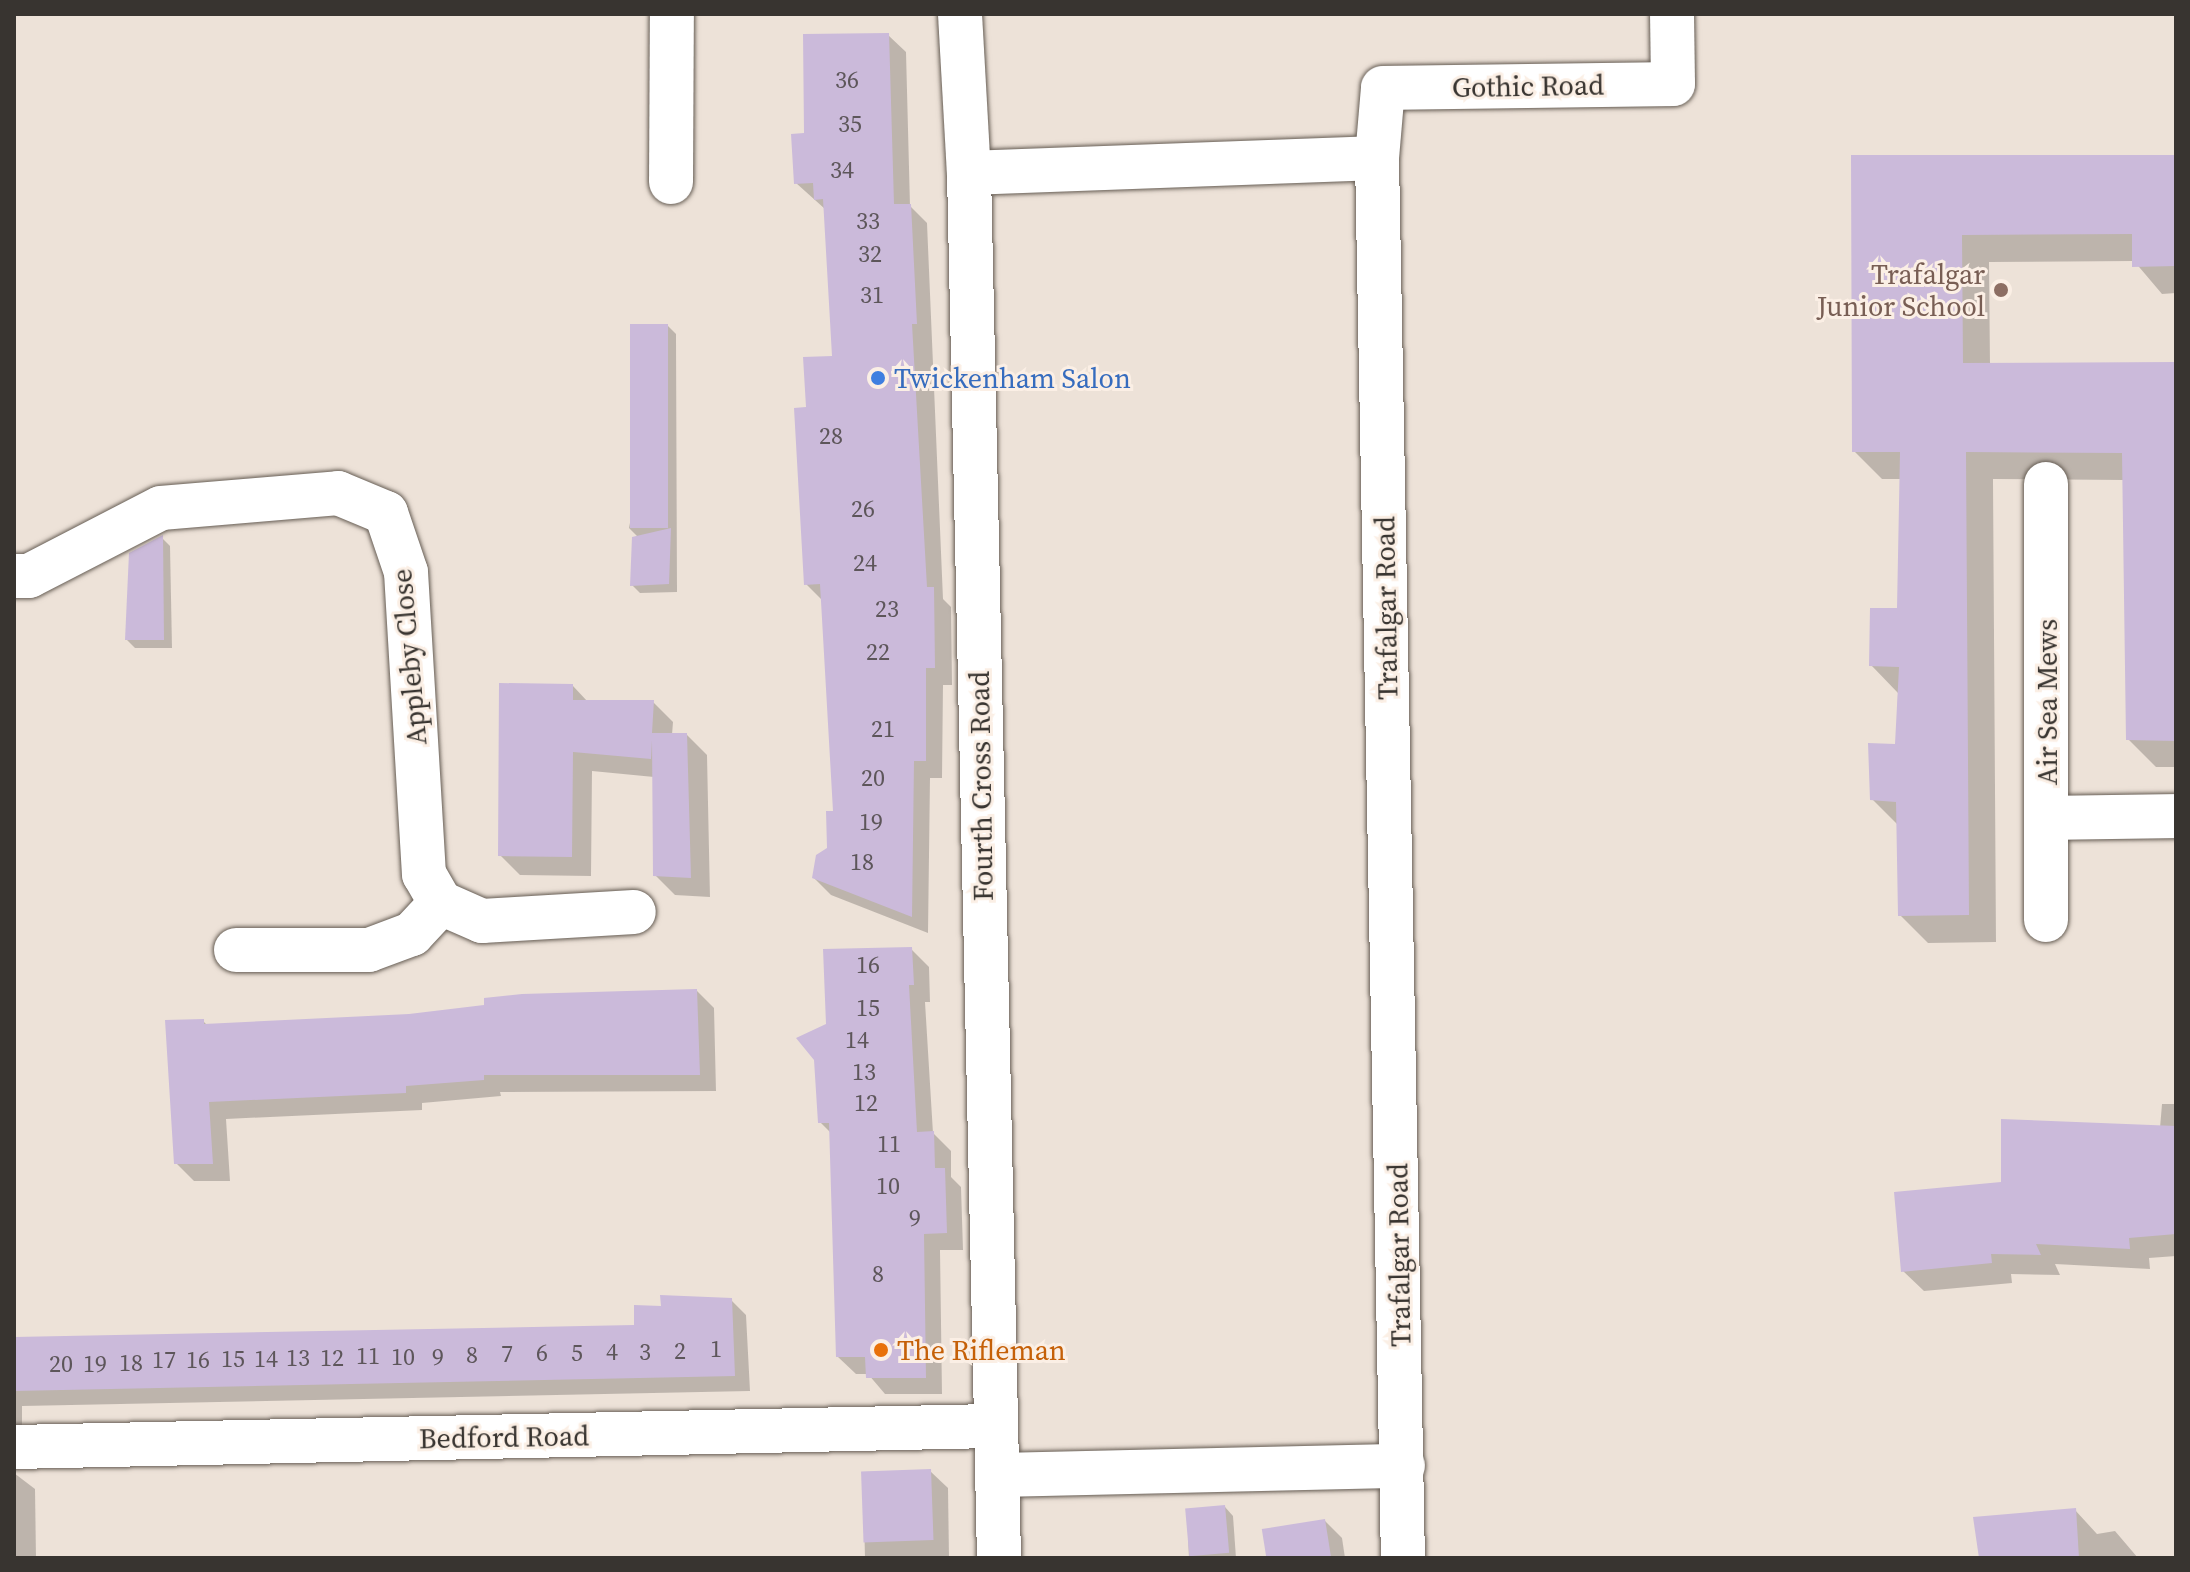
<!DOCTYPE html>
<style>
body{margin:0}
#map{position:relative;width:2190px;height:1572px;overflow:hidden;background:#ede2d8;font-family:"Source Serif 4",serif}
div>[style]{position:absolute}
.shadow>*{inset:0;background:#0003}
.building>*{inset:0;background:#cbbada;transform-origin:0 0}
.roads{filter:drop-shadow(0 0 2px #665d54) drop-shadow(0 0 2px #665d54)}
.street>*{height:44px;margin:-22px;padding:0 22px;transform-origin:22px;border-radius:22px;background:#fff}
.dots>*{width:22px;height:22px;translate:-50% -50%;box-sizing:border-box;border:4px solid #fbefe5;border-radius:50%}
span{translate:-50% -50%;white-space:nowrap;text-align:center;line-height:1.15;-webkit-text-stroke:6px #fbefe5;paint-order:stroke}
.number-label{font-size:24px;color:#5d565a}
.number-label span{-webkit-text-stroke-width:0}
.street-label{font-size:28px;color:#383430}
.education-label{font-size:28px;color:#785e54}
.right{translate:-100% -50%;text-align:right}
.shop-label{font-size:28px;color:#366cbe}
.left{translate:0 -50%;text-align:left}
.food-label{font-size:28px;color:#c56008}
.frame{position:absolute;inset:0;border:16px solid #383430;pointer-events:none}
</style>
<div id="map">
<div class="shadow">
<i style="clip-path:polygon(888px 35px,906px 52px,910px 206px,927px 223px,943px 599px,951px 607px,952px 685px,943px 685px,942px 778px,930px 778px,928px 933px,831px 895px,814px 878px,829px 849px,835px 813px,823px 601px,806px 584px,808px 409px,834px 358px,825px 209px,796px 183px,806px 135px)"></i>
<i style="clip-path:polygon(1853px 157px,2176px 157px,2176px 293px,2162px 294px,2134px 261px,1989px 262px,1990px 365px,2176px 364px,2176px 767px,2156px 767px,2128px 739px,2124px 480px,1993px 479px,1996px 942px,1928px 943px,1900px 915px,1899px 826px,1872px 799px,1897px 746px,1898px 693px,1871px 665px,1899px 610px,1901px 479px,1882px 479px,1854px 451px)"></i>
<i style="clip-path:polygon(668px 326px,676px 334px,677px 592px,640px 593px,632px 585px,639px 538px,629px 528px)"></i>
<i style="clip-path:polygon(162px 538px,170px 546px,172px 648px,135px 648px,127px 640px)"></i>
<i style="clip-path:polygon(573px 686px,588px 702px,653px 702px,673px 722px,672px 735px,687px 735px,707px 755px,710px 897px,675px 895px,655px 875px,654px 777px,592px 771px,591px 876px,520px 875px,500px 855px)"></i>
<i style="clip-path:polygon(912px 950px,929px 967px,930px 1002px,925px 1002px,933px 1133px,951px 1151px,951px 1177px,961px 1187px,963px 1250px,940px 1250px,942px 1394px,885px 1394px,868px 1374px,856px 1374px,838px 1357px,832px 1134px,820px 1122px,828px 1025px)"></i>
<i style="clip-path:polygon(697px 991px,714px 1008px,716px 1091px,500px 1092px,501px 1096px,422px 1103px,422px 1110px,226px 1119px,230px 1181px,194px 1181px,176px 1163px,203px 1021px,207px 1025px,409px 1016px)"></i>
<i style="clip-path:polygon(2162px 1104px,2176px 1104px,2176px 1256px,2149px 1258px,2150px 1269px,2055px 1264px,2060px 1275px,2011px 1274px,2012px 1283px,1924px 1291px,1903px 1271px,2003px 1184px,2160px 1128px)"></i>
<i style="clip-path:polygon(731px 1300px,746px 1315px,750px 1391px,22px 1406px,22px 1439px,14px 1445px,14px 1338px,637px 1327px,663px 1308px)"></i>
<i style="clip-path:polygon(930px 1471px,948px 1488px,949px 1558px,865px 1558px,863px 1472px)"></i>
<i style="clip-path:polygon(14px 1473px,35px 1489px,36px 1558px,14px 1558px)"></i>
<i style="clip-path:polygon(1225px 1507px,1233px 1516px,1236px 1558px,1189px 1558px,1187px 1510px)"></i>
<i style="clip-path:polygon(2075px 1510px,2097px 1534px,2115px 1531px,2138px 1558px,1981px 1558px)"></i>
<i style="clip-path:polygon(1325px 1521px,1342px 1538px,1345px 1558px,1264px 1558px)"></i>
</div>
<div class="building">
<i style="clip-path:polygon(889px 33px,894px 204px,911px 204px,917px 324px,912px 324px,927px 587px,934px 587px,935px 668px,926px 668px,926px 761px,914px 761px,912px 917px,812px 878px,816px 855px,827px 848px,826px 811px,833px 811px,820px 584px,804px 585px,794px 408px,806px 407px,803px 357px,832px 356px,823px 199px,814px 200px,813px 183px,794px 184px,791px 134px,804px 133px,803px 34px)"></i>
<i style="clip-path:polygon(1851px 155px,2176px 155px,2176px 266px,2132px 267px,2132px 234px,1962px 235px,1963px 363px,2176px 362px,2176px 741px,2126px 740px,2122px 453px,1966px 452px,1969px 915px,1898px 916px,1896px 802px,1870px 800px,1868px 743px,1895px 744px,1899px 667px,1869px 666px,1870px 608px,1897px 608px,1900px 452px,1852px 452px)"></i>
<i style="left:630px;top:324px;width:38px;height:204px"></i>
<i style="clip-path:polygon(671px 528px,669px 584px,630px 586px,632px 537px)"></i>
<i style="clip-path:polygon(163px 535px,164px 640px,125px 640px,129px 553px)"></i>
<i style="clip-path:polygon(499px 683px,573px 684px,573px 700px,654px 700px,652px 733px,687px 733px,691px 878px,653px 876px,652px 740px,651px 759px,573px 752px,572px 857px,498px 856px)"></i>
<i style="clip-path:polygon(912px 947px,914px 985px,909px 985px,917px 1132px,934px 1131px,935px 1168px,945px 1168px,947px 1233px,924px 1234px,926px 1378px,866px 1378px,865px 1357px,836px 1357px,829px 1123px,818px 1123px,814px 1060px,796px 1038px,826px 1024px,823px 949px)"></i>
<i style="clip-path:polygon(697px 989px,700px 1075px,484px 1075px,484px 1080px,406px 1086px,406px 1093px,209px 1102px,213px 1164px,174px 1164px,165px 1020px,204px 1019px,204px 1024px,409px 1014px,484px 1005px,484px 998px,522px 994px)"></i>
<i style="clip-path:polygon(2001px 1119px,2176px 1126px,2176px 1234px,2129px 1238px,2130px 1249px,2036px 1244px,2041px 1255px,1991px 1254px,1992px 1263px,1901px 1272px,1894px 1192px,2001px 1182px)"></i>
<i style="clip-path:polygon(660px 1295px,732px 1298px,735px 1376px,14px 1391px,14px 1337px,634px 1325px,634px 1305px,661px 1306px)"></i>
<i style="left:931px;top:1469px;width:71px;height:70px;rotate:88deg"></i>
<i style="left:1225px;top:1505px;width:48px;height:40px;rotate:85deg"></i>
<i style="clip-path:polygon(2076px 1508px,2079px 1558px,1979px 1558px,1973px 1517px)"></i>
<i style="left:1325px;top:1519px;width:39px;height:64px;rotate:81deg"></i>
</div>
<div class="roads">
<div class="street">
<i style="left:960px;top:14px;width:159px;rotate:86.8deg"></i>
<i style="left:969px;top:173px;width:1385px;rotate:88.76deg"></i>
<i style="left:1377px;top:158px;width:70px;rotate:-85.1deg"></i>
<i style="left:1383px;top:88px;width:290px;rotate:-0.8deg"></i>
<i style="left:1673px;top:84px;width:70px;rotate:-90.8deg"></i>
<i style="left:969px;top:173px;width:408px;rotate:-2.1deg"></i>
<i style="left:1377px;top:158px;width:1400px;rotate:88.94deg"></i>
<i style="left:671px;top:182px;width:168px;rotate:-89.7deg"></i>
<i style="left:14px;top:576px;width:15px"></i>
<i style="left:29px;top:576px;width:148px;rotate:-27.3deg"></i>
<i style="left:161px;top:508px;width:178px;rotate:-4.8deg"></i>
<i style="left:338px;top:493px;width:52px;rotate:22.6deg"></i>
<i style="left:386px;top:513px;width:62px;rotate:71.3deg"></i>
<i style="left:406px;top:572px;width:303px;rotate:86.6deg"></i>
<i style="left:424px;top:874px;width:34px;rotate:60deg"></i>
<i style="left:2048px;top:818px;width:128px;rotate:-0.9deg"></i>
<i style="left:2046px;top:920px;width:436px;rotate:-90deg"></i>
<i style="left:236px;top:950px;width:133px"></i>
<i style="left:369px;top:950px;width:46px;rotate:-20.4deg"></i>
<i style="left:412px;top:934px;width:42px;rotate:-46.9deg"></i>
<i style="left:441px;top:903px;width:45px;rotate:23.7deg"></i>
<i style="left:482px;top:921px;width:152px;rotate:-3.4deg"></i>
<i style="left:14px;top:1447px;width:980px;rotate:-1.23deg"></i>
<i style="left:999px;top:1475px;width:404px;rotate:-1.3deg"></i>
</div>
</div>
<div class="dots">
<i style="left:2001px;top:290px;background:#8d6e63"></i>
<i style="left:878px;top:378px;background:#3f7fe0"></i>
<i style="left:881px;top:1350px;background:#e8710a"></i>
</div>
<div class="number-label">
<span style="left:847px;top:80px">36</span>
<span style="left:850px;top:124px">35</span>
<span style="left:842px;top:170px">34</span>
<span style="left:868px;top:221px">33</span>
<span style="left:870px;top:254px">32</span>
<span style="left:872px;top:295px">31</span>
<span style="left:831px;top:436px">28</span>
<span style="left:863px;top:509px">26</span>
<span style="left:865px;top:563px">24</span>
<span style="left:887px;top:609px">23</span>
<span style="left:878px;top:652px">22</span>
<span style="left:883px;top:729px">21</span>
<span style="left:873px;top:778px">20</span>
<span style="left:871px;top:822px">19</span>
<span style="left:862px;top:862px">18</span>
<span style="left:868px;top:965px">16</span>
<span style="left:868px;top:1008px">15</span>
<span style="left:857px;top:1040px">14</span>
<span style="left:864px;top:1072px">13</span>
<span style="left:866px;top:1103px">12</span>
<span style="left:889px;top:1144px">11</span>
<span style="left:888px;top:1186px">10</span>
<span style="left:915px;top:1218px">9</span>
<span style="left:878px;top:1274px">8</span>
<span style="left:716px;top:1349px">1</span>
<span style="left:680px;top:1351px">2</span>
<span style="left:612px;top:1352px">4</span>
<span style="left:645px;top:1352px">3</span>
<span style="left:542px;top:1353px">6</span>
<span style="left:577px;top:1353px">5</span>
<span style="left:507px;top:1354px">7</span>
<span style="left:472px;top:1355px">8</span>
<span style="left:368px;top:1356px">11</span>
<span style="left:403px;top:1357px">10</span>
<span style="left:438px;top:1357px">9</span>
<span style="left:298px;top:1358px">13</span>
<span style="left:332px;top:1358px">12</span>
<span style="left:233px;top:1359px">15</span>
<span style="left:266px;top:1359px">14</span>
<span style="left:164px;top:1360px">17</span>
<span style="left:198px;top:1360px">16</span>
<span style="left:131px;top:1363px">18</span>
<span style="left:61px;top:1364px">20</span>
<span style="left:95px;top:1364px">19</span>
</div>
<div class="street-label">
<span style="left:1528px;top:86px;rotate:-1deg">Gothic Road</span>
<span style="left:1386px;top:608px;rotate:-91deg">Trafalgar Road</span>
<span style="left:409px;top:657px;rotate:-95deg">Appleby Close</span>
<span style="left:2047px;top:702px;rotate:-90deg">Air Sea Mews</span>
<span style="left:981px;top:786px;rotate:-91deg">Fourth Cross Road</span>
<span style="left:1399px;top:1255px;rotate:-91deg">Trafalgar Road</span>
<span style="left:504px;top:1437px;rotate:-1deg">Bedford Road</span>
</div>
<div class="education-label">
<span class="right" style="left:1985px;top:290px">Trafalgar<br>Junior School</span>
</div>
<div class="shop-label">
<span class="left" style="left:894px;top:378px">Twickenham Salon</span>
</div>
<div class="food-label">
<span class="left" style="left:897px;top:1350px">The Rifleman</span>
</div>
<div class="frame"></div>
</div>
